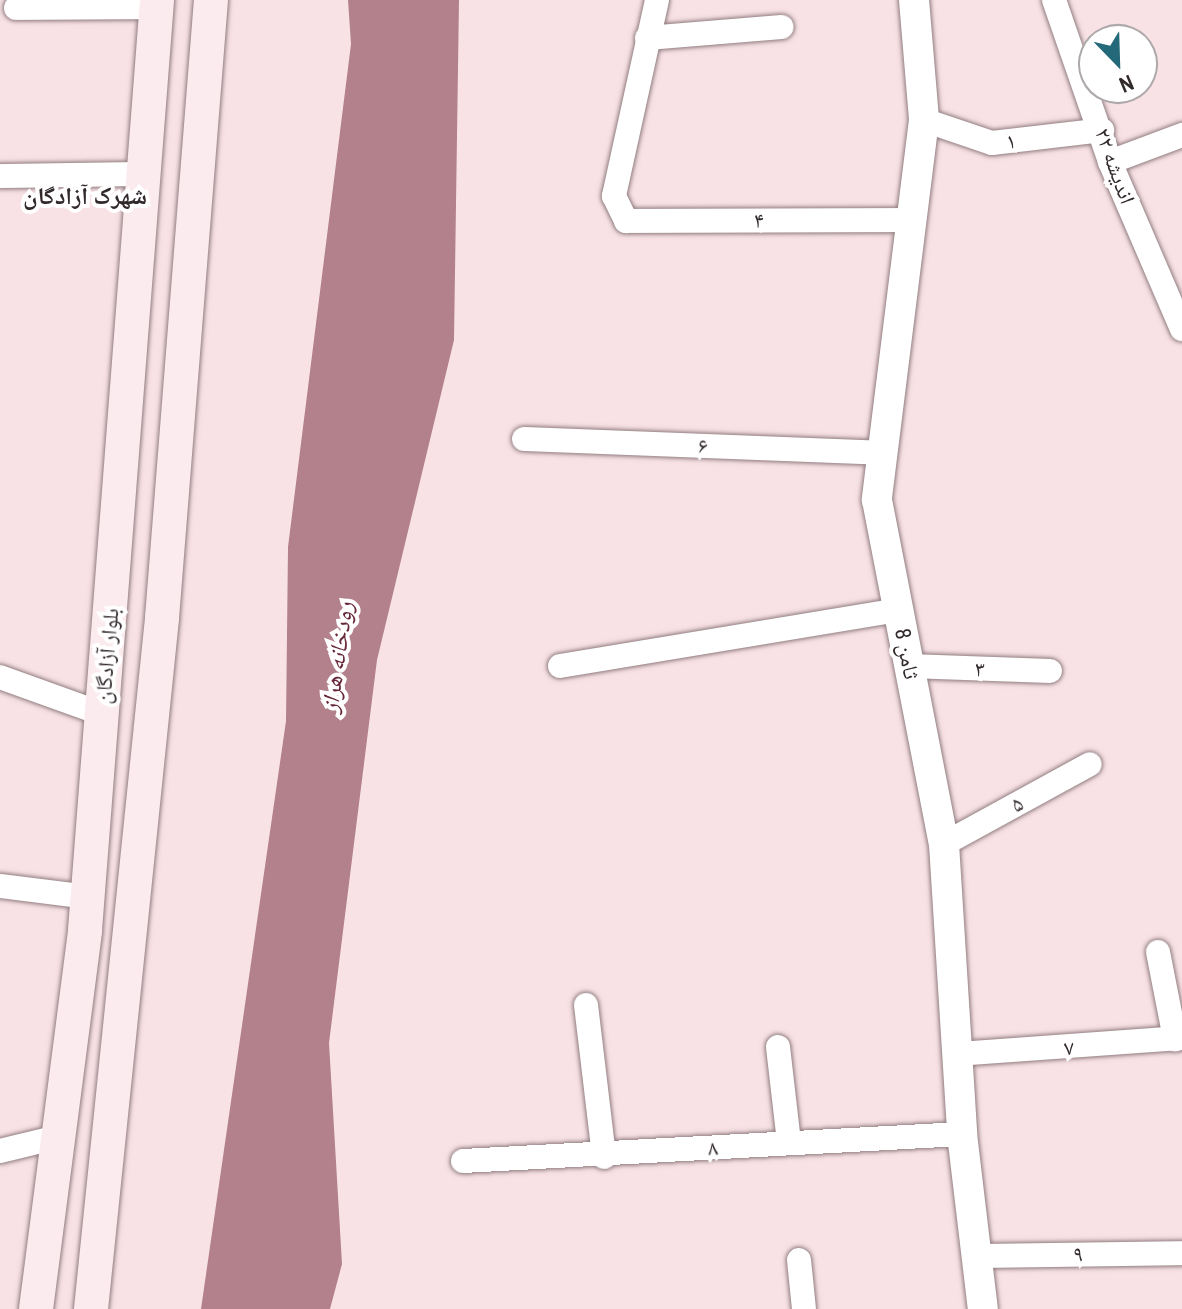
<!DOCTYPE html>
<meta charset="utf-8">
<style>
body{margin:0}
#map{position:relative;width:1182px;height:1309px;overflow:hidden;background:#f8e2e5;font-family:"Archivo Narrow","Noto Naskh Arabic",sans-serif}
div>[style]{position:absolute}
.water>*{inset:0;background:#b2818b}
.roads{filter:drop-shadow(0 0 2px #917d81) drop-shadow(0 0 2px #917d81)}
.minor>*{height:24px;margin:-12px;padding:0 12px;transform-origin:12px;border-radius:12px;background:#fff}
.tertiary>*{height:30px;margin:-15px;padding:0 15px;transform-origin:15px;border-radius:15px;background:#fff}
.secondary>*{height:34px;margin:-17px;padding:0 17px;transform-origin:17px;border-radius:17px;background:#fbebee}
span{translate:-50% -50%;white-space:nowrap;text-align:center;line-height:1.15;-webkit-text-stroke:8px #fff;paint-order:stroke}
.street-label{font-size:22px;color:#31292a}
.neighbourhood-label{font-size:24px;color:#31292a;font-weight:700}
.water-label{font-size:24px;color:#672839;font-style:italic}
.north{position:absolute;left:1078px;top:24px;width:80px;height:80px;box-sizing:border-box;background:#fff;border:2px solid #ada9aa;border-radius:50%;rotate:157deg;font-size:22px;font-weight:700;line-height:32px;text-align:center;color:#31292a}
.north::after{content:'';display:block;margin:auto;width:28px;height:36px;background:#246979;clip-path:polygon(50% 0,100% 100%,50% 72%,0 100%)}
</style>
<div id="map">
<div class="water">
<i style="clip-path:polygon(348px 0,459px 0,454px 340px,377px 660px,329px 1043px,342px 1264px,330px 1309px,201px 1309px,286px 721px,288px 547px,351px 44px)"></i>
</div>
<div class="roads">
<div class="minor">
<i style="left:657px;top:0;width:201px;rotate:102.4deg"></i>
<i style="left:614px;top:196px;width:28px;rotate:64deg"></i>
<i style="left:626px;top:221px;width:281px;rotate:-0.2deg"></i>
<i style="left:1054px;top:0;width:171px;rotate:70.9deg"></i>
<i style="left:1110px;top:162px;width:182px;rotate:66.7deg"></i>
<i style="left:16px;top:8px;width:140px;rotate:-0.4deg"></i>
<i style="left:647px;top:38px;width:135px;rotate:-4.7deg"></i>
<i style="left:924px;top:120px;width:72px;rotate:18.7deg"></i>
<i style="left:992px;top:143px;width:111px;rotate:-6.7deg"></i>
<i style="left:1110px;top:162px;width:77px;rotate:-20.6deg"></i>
<i style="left:0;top:176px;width:143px;rotate:-0.8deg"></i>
<i style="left:524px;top:439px;width:358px;rotate:2.2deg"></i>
<i style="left:560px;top:666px;width:343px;rotate:-9.4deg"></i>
<i style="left:909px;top:666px;width:141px;rotate:2deg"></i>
<i style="left:0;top:677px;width:109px;rotate:19.8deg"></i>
<i style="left:944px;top:844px;width:166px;rotate:-28.7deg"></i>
<i style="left:0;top:886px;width:89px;rotate:7.1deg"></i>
<i style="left:1158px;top:952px;width:89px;rotate:78.9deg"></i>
<i style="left:586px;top:1005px;width:153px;rotate:83.2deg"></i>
<i style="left:778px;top:1047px;width:96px;rotate:83.4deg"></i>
<i style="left:957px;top:1054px;width:226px;rotate:-4.1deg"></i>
<i style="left:0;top:1151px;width:60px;rotate:-13.6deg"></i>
<i style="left:463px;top:1161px;width:500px;rotate:-3.1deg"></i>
<i style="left:975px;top:1256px;width:207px;rotate:-0.8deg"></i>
<i style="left:799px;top:1260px;width:49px;rotate:84.2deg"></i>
</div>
<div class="tertiary">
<i style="left:914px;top:0;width:120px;rotate:85.2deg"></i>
<i style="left:924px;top:120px;width:383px;rotate:97.1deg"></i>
<i style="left:877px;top:500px;width:350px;rotate:79deg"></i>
<i style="left:944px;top:844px;width:291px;rotate:86.4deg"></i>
<i style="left:962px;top:1134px;width:176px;rotate:83.2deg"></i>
</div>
<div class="secondary">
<i style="left:36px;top:1309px;width:382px;rotate:-82.6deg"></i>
<i style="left:85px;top:930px;width:933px;rotate:-85.57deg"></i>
<i style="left:91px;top:1309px;width:695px;rotate:-84.13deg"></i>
<i style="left:162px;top:618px;width:620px;rotate:-85.47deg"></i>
</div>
</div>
<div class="street-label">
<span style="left:1011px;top:141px;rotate:-7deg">۱</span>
<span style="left:1115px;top:166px;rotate:70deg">اندیشه ۲۲</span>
<span style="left:759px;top:221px">۴</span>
<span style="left:703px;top:446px;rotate:2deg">۶</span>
<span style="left:907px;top:654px;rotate:79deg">ثامن 8</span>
<span style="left:107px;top:656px;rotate:-85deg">بلوار آزادگان</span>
<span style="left:980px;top:669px;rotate:2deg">۳</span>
<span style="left:1017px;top:804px;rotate:-29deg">۵</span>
<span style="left:1069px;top:1048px;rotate:-3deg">۷</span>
<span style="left:713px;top:1148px;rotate:-4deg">۸</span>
<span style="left:1078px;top:1254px;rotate:-1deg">۹</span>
</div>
<div class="neighbourhood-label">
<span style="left:85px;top:196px">شهرک آزادگان</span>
</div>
<div class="water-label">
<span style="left:337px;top:657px;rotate:-82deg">رودخانه هراز</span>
</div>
<div class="north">N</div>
</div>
